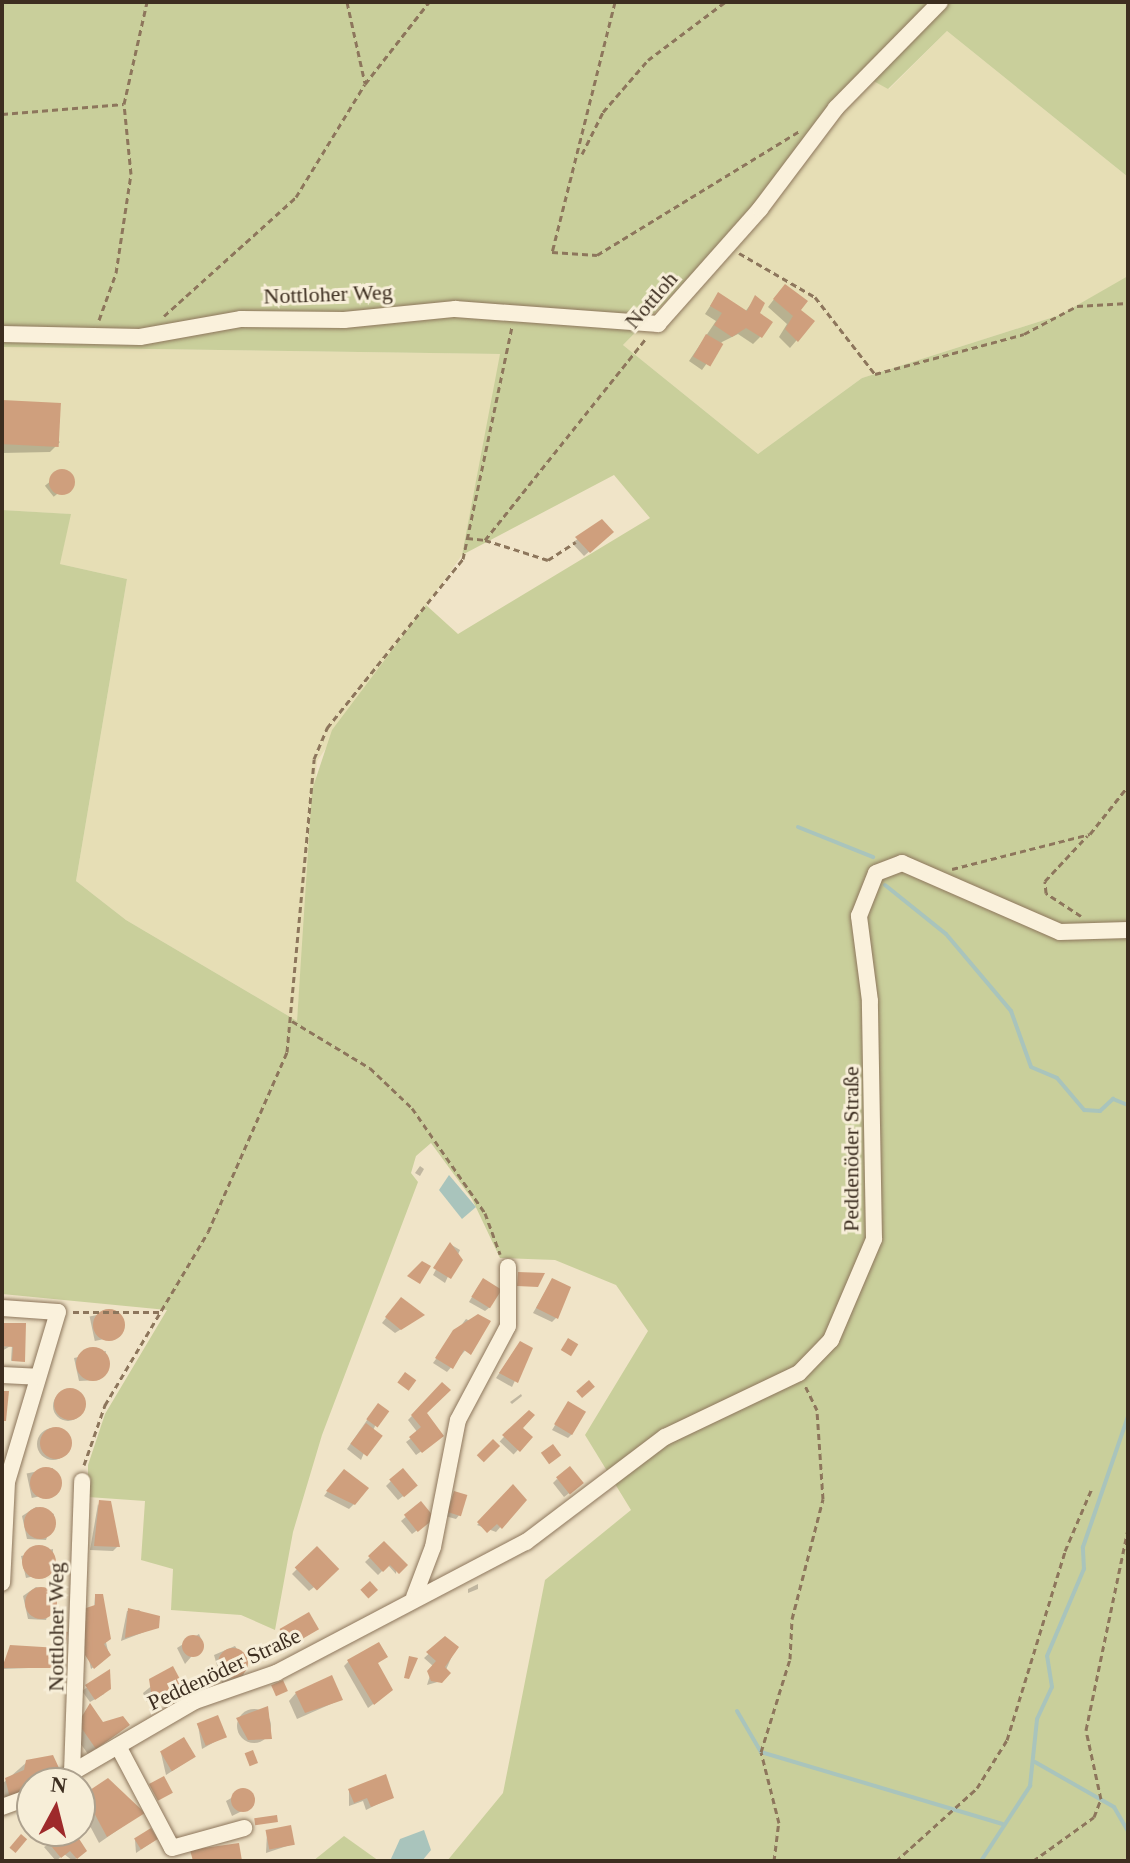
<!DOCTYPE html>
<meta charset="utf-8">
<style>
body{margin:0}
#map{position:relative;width:1130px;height:1863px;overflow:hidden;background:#f0e4c8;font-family:"Times New Roman",serif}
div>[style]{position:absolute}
.farmland>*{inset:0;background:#e6deb5}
.green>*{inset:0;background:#c9cf9b}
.water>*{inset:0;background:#a9c4bc}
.shadow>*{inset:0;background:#0003;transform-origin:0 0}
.round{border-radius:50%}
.stream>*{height:4px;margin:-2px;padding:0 2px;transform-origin:2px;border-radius:2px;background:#a9c4bc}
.building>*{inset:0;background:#cf9f7d;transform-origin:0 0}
.path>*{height:3px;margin-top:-1.5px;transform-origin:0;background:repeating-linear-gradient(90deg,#8d765c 0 6px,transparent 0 10px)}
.roads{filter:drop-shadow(0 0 2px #8d765c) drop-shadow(0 0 2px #8d765c)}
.minor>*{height:16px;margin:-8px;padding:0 8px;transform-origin:8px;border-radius:8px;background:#faf1dc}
span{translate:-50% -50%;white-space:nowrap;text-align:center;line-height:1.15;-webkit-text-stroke:6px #f7eed8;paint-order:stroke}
.street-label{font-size:22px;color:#3d2e20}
.frame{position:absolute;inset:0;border:4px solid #3d2e20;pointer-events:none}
.north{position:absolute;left:16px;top:1767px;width:80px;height:80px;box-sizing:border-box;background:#f7eed8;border:2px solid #ada18e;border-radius:50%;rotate:7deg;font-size:22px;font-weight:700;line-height:32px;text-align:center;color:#3d2e20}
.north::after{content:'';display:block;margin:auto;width:28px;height:36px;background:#9e2a2b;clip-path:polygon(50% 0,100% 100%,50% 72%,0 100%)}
</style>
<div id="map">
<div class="farmland">
<i style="clip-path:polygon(947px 31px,1128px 177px,1128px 277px,1060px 315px,862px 378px,758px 454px,623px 345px,729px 239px,862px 74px,889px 89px)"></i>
<i style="clip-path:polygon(2px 347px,501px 354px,462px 555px,317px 761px,297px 1021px,126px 920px,76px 881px,127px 579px,60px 564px,70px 514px,2px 510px)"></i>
</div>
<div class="green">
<i style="clip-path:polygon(2px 2px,935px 2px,728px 239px,623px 345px,758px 454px,862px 378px,1060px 315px,1128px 276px,1128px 1861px,447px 1861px,503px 1793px,545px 1580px,631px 1510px,585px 1435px,648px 1331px,616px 1285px,555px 1260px,500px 1258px,472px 1199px,431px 1143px,416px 1156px,411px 1173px,418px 1182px,322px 1435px,293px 1532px,275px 1630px,241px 1615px,171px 1610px,173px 1569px,141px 1560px,145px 1501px,88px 1497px,88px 1465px,105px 1414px,167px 1310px,2px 1294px,2px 510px,71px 514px,60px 564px,127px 579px,76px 881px,126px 920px,297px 1021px,312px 790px,332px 730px,426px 605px,458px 634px,650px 518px,614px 475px,462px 555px,500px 354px,2px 347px)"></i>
<i style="clip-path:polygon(946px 2px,1128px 2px,1128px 177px,947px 31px,888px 89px,868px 78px)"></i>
<i style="clip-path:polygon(344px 1836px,379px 1861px,313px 1861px)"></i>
</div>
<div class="water">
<i style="clip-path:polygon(449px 1175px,476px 1207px,462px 1219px,439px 1190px)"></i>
<i style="clip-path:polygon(424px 1830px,431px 1850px,422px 1861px,390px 1861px,400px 1839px)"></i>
</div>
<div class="shadow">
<i style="clip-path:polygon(718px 294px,745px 312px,755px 298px,760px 337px,753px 344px,738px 334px,722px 342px,702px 370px,689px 361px,716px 321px,705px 314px)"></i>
<i style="clip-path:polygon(778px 294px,813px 321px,790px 348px,779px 337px,787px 324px,768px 307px)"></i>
<i style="clip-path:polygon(2px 404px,60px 442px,50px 452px,2px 453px)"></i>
<i style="left:62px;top:472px;width:14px;height:22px;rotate:51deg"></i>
<i style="clip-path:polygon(602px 522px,611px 532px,584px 556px,572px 543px)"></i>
<i style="clip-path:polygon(420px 1166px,424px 1169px,420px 1176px,415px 1173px)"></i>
<i style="clip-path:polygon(450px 1244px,460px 1250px,445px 1283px,433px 1275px)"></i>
<i style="clip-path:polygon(552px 1280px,556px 1318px,552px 1322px,533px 1313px)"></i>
<i style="clip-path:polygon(479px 1285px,490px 1307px,485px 1311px,469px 1302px)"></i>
<i style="clip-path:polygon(397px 1304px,422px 1316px,395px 1333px,382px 1323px)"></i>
<i style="left:116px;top:1311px;width:25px;height:27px;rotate:78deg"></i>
<i style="clip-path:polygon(466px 1319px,484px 1328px,447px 1372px,433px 1363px)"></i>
<i style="clip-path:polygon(2px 1326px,21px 1357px,11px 1361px,12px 1345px,2px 1351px)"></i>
<i style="clip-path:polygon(516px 1348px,530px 1349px,512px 1387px,496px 1378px)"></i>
<i style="clip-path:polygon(106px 1351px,99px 1380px,79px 1381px,74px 1358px)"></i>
<i style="clip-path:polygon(442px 1385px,425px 1413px,437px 1440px,416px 1455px,406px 1442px,418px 1433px,408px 1420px)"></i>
<i class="round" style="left:53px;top:1391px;width:30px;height:30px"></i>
<i style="clip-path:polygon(521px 1394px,522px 1396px,512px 1404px,510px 1402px)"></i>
<i style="clip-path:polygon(568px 1404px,572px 1434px,568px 1438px,552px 1430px)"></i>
<i style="clip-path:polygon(374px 1410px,375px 1426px,361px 1460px,347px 1449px)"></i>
<i style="left:516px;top:1424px;width:19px;height:24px;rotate:43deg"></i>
<i class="round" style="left:37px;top:1428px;width:32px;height:32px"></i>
<i style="left:53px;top:1468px;width:25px;height:27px;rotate:78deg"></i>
<i style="clip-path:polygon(339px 1476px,354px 1504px,349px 1509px,324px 1496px)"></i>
<i style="clip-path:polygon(557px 1479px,577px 1487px,564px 1497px,553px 1483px)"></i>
<i style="clip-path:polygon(391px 1481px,411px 1490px,398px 1500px,386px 1486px)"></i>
<i style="clip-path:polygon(455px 1493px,460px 1514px,456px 1519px,445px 1516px)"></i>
<i style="clip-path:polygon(524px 1500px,496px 1532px,477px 1525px,478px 1524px)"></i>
<i style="clip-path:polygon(98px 1504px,118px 1546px,113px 1551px,90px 1550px)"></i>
<i style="clip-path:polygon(421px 1504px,428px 1522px,412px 1534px,401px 1521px)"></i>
<i style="clip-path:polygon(36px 1507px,54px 1514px,46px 1540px,27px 1539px,22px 1516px)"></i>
<i style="clip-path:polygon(384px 1544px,397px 1557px,396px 1574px,388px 1565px,378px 1575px,365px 1562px)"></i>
<i style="clip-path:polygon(53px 1549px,52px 1572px,26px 1578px,21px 1556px)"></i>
<i style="clip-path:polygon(317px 1549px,332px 1573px,309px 1591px,292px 1574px)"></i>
<i style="clip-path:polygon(478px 1584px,478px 1589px,468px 1593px,468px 1589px)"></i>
<i style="clip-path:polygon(36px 1587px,54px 1594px,46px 1620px,28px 1619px,23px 1596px)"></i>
<i style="clip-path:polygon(95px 1596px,109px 1655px,91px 1669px,79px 1616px,94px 1609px)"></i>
<i style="clip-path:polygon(139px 1610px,157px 1627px,121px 1641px,127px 1611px)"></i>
<i style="clip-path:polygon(317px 1629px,293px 1645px,280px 1632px,282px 1631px)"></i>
<i style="clip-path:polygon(199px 1634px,203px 1643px,185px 1664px,177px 1648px)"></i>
<i style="clip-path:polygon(446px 1638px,456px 1647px,441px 1681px,427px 1685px,433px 1666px,424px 1658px)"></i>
<i style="clip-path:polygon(235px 1646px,246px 1664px,243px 1677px,223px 1686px,214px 1655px)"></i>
<i style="clip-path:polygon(11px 1648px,56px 1667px,2px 1669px)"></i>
<i style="clip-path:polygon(348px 1662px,376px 1664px,386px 1694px,368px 1708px,344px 1666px)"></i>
<i style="clip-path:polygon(172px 1669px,179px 1683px,147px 1702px,143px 1693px)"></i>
<i style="clip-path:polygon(109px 1672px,104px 1694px,90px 1702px,82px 1691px)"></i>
<i style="clip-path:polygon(296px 1693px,340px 1700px,297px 1719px,289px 1701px)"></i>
<i style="clip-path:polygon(90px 1706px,102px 1725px,120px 1732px,88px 1754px,72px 1732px)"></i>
<i class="round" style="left:237px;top:1709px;width:34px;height:34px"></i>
<i style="clip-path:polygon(198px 1725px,225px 1736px,202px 1749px)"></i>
<i style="clip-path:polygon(161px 1753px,194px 1757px,166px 1775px)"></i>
<i style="clip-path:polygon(27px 1762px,40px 1782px,5px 1801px,2px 1784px)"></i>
<i style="clip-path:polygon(247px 1789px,254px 1805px,232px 1816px,226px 1801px)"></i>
<i style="clip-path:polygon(349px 1791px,392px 1797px,366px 1810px,363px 1801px,349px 1806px)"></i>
<i style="clip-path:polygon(85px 1795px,142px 1813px,99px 1843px,80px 1807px)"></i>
<i style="clip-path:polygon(71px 1831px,85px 1851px,73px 1861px,64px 1854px,56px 1861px,44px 1847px)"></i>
<i style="clip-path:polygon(267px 1833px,293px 1844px,266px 1853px)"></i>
<i style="clip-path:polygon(135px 1840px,151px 1843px,136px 1853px)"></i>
</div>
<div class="stream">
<i style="left:798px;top:827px;width:81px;rotate:21.8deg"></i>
<i style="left:885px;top:885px;width:78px;rotate:38.8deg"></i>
<i style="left:946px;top:934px;width:101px;rotate:49.8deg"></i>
<i style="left:1011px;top:1011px;width:59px;rotate:70.3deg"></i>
<i style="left:1031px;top:1067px;width:28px;rotate:23deg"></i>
<i style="left:1057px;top:1078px;width:42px;rotate:49.8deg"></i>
<i style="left:1084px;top:1110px;width:16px;rotate:4deg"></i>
<i style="left:1100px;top:1111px;width:18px;rotate:-43deg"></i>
<i style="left:1113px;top:1099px;width:16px;rotate:22deg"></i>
<i style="left:737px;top:1711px;width:48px;rotate:59.7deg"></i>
<i style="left:761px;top:1752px;width:252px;rotate:16.6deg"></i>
<i style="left:1035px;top:1762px;width:91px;rotate:29.7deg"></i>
<i style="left:1114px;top:1807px;width:28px;rotate:60deg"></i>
<i style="left:981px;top:1861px;width:90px;rotate:-56.8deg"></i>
<i style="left:1030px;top:1786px;width:67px;rotate:-84deg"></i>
<i style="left:1037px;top:1719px;width:35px;rotate:-65deg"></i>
<i style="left:1052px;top:1687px;width:31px;rotate:-99deg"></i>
<i style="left:1047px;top:1656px;width:95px;rotate:-67deg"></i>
<i style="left:1084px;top:1569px;width:22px;rotate:-93deg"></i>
<i style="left:1083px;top:1547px;width:139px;rotate:-71deg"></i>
</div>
<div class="building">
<i style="clip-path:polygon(785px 284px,808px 301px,801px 310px,815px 321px,798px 342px,785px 329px,793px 316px,773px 299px)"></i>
<i style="clip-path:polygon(718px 292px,747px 311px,755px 295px,765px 303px,760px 313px,773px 322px,762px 338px,746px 328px,732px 337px,714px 325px,722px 313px,710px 306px)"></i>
<i style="left:706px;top:334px;width:20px;height:26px;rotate:30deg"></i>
<i style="left:2px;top:400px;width:59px;height:44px;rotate:3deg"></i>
<i class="round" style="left:49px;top:469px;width:26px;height:26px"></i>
<i style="clip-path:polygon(602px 519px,614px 532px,590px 553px,575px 537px)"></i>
<i style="clip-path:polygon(450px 1242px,463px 1260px,451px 1279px,433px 1268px)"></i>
<i style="clip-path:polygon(422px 1261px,431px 1266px,420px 1284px,407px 1276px)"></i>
<i style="clip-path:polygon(518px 1272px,545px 1273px,538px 1287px,517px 1286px)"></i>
<i style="left:483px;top:1278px;width:22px;height:22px;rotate:32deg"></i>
<i style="clip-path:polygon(552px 1278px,571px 1287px,558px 1319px,536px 1308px)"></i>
<i style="clip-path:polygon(401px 1297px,425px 1315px,401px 1330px,385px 1317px)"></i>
<i class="round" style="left:93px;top:1309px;width:32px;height:32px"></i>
<i style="clip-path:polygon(478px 1314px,491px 1321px,471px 1355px,464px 1350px,453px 1369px,435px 1358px,453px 1330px)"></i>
<i style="clip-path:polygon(2px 1323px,26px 1323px,25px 1362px,12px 1361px,13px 1347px,2px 1346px)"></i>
<i style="left:568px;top:1338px;width:12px;height:14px;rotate:31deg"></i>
<i style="clip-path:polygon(520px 1341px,533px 1348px,518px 1383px,499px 1373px)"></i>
<i class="round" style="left:76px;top:1347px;width:34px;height:34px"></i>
<i style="left:405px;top:1372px;width:14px;height:13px;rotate:36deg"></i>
<i style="left:589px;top:1380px;width:9px;height:17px;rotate:49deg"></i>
<i style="clip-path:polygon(442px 1382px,451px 1390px,427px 1413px,444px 1436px,422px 1453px,409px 1437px,421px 1427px,411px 1415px)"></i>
<i class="round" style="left:54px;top:1388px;width:32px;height:32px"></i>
<i style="clip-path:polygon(2px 1391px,9px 1391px,6px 1421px,2px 1421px)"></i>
<i style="left:568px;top:1401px;width:21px;height:27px;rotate:31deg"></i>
<i style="left:378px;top:1403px;width:14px;height:20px;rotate:36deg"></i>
<i style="clip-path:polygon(529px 1410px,535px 1415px,523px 1428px,533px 1437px,520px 1452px,502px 1435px)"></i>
<i style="left:366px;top:1423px;width:21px;height:26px;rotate:37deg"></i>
<i class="round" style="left:40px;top:1427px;width:32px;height:32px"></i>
<i style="left:493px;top:1439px;width:10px;height:23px;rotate:45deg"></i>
<i style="left:553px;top:1444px;width:14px;height:15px;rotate:54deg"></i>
<i style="left:570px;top:1466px;width:22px;height:18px;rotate:51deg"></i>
<i class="round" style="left:30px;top:1467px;width:32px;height:32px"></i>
<i style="left:403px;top:1468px;width:23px;height:18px;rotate:50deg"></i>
<i style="clip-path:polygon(344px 1469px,369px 1488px,355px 1505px,326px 1491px)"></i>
<i style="clip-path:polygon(513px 1484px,527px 1500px,502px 1529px,497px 1524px,487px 1533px,477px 1522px)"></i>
<i style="left:454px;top:1491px;width:14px;height:22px;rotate:17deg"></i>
<i style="clip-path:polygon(99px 1500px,111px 1501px,120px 1547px,94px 1546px)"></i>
<i style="left:421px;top:1501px;width:22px;height:22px;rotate:51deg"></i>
<i class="round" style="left:24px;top:1507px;width:32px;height:32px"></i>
<i style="clip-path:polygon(384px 1541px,408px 1565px,399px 1574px,390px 1565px,383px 1572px,368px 1556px)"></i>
<i class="round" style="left:22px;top:1545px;width:34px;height:34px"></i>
<i style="left:317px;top:1546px;width:32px;height:31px;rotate:46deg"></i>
<i style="left:370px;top:1581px;width:12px;height:13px;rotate:48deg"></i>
<i class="round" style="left:25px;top:1587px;width:32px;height:32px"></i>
<i style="clip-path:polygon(95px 1594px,103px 1594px,111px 1639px,104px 1644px,111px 1655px,94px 1669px,85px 1655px,83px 1609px,95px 1605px)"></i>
<i style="clip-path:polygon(128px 1608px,160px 1616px,159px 1628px,125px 1638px)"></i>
<i style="left:309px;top:1612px;width:20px;height:34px;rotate:60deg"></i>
<i style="left:56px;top:1630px;width:12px;height:12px;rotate:9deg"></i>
<i class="round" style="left:182px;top:1635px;width:22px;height:22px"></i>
<i style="clip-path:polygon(445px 1636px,459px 1647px,445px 1667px,451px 1673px,442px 1683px,431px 1681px,427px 1671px,436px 1661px,426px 1652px)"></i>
<i style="clip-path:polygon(379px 1642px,388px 1657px,378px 1663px,393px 1690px,374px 1705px,347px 1660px)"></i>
<i style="clip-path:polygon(10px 1645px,59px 1648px,58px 1668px,2px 1668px)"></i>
<i class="round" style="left:218px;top:1648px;width:30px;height:30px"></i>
<i style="clip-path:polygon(409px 1656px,418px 1658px,409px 1679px,404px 1678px)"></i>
<i style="clip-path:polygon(173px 1666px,182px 1683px,152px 1699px,149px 1679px)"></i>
<i style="clip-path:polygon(110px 1669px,111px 1689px,95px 1700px,85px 1685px)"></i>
<i style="clip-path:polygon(332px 1675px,343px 1700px,305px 1713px,295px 1692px)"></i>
<i style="left:283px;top:1680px;width:12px;height:13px;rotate:66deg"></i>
<i style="clip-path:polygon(90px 1703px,103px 1722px,123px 1716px,130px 1725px,96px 1749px,78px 1723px)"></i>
<i style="clip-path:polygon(268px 1706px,272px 1739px,248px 1740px,236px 1718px)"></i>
<i style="left:218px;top:1715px;width:24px;height:23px;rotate:68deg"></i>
<i style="left:184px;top:1737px;width:23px;height:28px;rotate:59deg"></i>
<i style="left:253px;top:1750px;width:14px;height:9px;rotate:69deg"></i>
<i style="clip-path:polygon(53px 1755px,59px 1768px,10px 1798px,5px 1778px,24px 1770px,26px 1760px)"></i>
<i style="clip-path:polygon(386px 1774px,394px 1798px,371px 1807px,367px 1798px,354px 1803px,348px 1789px)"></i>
<i style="left:164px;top:1776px;width:19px;height:17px;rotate:62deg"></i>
<i style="clip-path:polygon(108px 1778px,145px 1813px,107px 1837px,84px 1794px)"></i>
<i class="round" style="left:231px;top:1788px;width:24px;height:24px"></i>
<i style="left:277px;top:1815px;width:7px;height:23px;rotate:82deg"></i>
<i style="left:291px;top:1825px;width:20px;height:26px;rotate:79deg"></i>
<i style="left:151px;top:1828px;width:13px;height:20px;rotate:58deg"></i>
<i style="clip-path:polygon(59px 1831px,74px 1831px,87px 1851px,77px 1859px,70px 1851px,61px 1858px,47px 1841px)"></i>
<i style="left:21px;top:1834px;width:8px;height:18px;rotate:40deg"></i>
<i style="clip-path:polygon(239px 1843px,242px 1861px,193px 1861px,190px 1850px)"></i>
</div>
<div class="path">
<i style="left:347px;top:2px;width:83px;rotate:77.5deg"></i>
<i style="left:615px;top:2px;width:258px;rotate:104.1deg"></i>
<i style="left:552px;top:252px;width:45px;rotate:3.8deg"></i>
<i style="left:597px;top:255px;width:237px;rotate:-31.5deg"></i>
<i style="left:2px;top:114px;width:122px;rotate:-4.7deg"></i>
<i style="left:582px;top:154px;width:47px;rotate:-63.4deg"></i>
<i style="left:603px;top:112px;width:69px;rotate:-49.1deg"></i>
<i style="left:648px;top:60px;width:96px;rotate:-37deg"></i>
<i style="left:739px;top:253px;width:88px;rotate:30.1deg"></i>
<i style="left:815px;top:297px;width:98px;rotate:52.1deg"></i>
<i style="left:875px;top:374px;width:154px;rotate:-15deg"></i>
<i style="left:1024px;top:334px;width:60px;rotate:-27.8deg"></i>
<i style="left:1077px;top:306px;width:51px;rotate:-3.4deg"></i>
<i style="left:164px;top:316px;width:178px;rotate:-42deg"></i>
<i style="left:296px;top:197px;width:132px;rotate:-58.6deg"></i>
<i style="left:365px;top:84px;width:104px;rotate:-52deg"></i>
<i style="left:99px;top:320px;width:50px;rotate:-70.1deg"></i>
<i style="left:116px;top:273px;width:100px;rotate:-81.4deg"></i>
<i style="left:131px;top:174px;width:70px;rotate:-95.7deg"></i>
<i style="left:124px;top:104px;width:105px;rotate:-77.3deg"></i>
<i style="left:467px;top:538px;width:18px;rotate:6deg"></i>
<i style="left:485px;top:540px;width:258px;rotate:-51.4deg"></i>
<i style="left:485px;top:540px;width:66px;rotate:17.6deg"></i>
<i style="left:548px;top:560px;width:33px;rotate:-33deg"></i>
<i style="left:952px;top:869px;width:142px;rotate:-14.2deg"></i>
<i style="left:1090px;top:834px;width:61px;rotate:-51.6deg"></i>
<i style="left:1081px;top:916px;width:42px;rotate:-146.7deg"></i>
<i style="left:1046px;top:893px;width:12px;rotate:-95deg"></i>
<i style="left:1045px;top:881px;width:62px;rotate:-47deg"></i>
<i style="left:292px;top:1021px;width:91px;rotate:31.1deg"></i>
<i style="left:370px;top:1068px;width:58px;rotate:43.6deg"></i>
<i style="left:412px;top:1108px;width:128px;rotate:55.2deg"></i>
<i style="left:485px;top:1213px;width:44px;rotate:69.9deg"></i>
<i style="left:73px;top:1312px;width:88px"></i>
<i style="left:84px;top:1465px;width:64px;rotate:-70.7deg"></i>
<i style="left:105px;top:1405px;width:201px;rotate:-59.2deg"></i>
<i style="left:208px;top:1232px;width:197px;rotate:-66.3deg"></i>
<i style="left:287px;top:1052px;width:294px;rotate:-84.7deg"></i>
<i style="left:314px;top:759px;width:34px;rotate:-67deg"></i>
<i style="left:327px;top:728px;width:217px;rotate:-51.2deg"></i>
<i style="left:463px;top:559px;width:238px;rotate:-78.1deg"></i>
<i style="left:774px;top:1861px;width:38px;rotate:-83deg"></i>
<i style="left:779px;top:1823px;width:73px;rotate:-104.2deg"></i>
<i style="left:761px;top:1752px;width:97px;rotate:-72.7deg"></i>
<i style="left:790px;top:1659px;width:40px;rotate:-87.1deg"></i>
<i style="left:792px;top:1619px;width:124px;rotate:-75.5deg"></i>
<i style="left:823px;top:1499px;width:89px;rotate:-93.9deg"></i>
<i style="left:817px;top:1410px;width:28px;rotate:-116deg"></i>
<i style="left:896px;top:1861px;width:109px;rotate:-42deg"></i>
<i style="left:977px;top:1788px;width:57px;rotate:-58deg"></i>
<i style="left:1007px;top:1740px;width:198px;rotate:-72.9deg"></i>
<i style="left:1065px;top:1551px;width:69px;rotate:-66.8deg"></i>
<i style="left:1033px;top:1861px;width:75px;rotate:-35.8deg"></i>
<i style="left:1094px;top:1817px;width:19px;rotate:-69deg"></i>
<i style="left:1101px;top:1799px;width:71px;rotate:-102.3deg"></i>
<i style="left:1086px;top:1730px;width:205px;rotate:-78.2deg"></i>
</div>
<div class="roads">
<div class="minor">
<i style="left:2px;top:334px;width:138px;rotate:1.2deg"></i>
<i style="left:140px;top:337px;width:103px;rotate:-10.1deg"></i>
<i style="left:241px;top:319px;width:103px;rotate:0.6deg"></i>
<i style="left:344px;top:320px;width:112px;rotate:-5.7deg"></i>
<i style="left:455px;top:309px;width:204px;rotate:4.2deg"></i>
<i style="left:658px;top:324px;width:154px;rotate:-48.4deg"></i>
<i style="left:760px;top:209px;width:126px;rotate:-53deg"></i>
<i style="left:836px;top:108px;width:148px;rotate:-45.5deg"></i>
<i style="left:2px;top:1308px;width:56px;rotate:4.1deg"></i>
<i style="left:58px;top:1312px;width:177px;rotate:106.7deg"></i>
<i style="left:7px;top:1482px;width:101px;rotate:92.8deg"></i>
<i style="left:2px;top:1375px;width:35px;rotate:3deg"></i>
<i style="left:414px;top:1597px;width:53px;rotate:-69.2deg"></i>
<i style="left:433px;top:1547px;width:129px;rotate:-78.9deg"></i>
<i style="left:458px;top:1420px;width:106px;rotate:-62deg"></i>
<i style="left:508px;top:1326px;width:59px;rotate:-90deg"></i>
<i style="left:118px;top:1746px;width:115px;rotate:62.1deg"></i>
<i style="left:172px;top:1848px;width:75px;rotate:-15.5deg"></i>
<i style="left:72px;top:1773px;width:292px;rotate:-88deg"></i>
<i style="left:54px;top:1783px;width:163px;rotate:-30.2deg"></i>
<i style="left:195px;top:1701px;width:86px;rotate:-19.1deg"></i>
<i style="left:276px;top:1673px;width:282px;rotate:-27.7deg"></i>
<i style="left:526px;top:1542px;width:174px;rotate:-37.1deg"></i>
<i style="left:665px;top:1437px;width:148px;rotate:-25.5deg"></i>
<i style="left:799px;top:1373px;width:46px;rotate:-45.9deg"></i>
<i style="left:831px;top:1340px;width:110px;rotate:-66.9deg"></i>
<i style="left:874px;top:1239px;width:238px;rotate:-91deg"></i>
<i style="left:870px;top:1001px;width:86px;rotate:-97.4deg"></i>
<i style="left:859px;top:916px;width:46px;rotate:-68.4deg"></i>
<i style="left:876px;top:873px;width:28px;rotate:-21deg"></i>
<i style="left:902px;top:863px;width:172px;rotate:23.6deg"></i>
<i style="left:1060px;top:932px;width:68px;rotate:-1.7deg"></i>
<i style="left:2px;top:1807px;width:32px;rotate:-20deg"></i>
</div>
</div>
<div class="street-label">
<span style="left:328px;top:294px;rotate:-2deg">Nottloher Weg</span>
<span style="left:651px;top:300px;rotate:-49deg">Nottloh</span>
<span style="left:851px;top:1149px;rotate:-90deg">Peddenöder Straße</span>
<span style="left:56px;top:1627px;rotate:-90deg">Nottloher Weg</span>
<span style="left:224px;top:1669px;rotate:-25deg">Peddenöder Straße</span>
</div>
<div class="frame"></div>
<div class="north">N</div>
</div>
